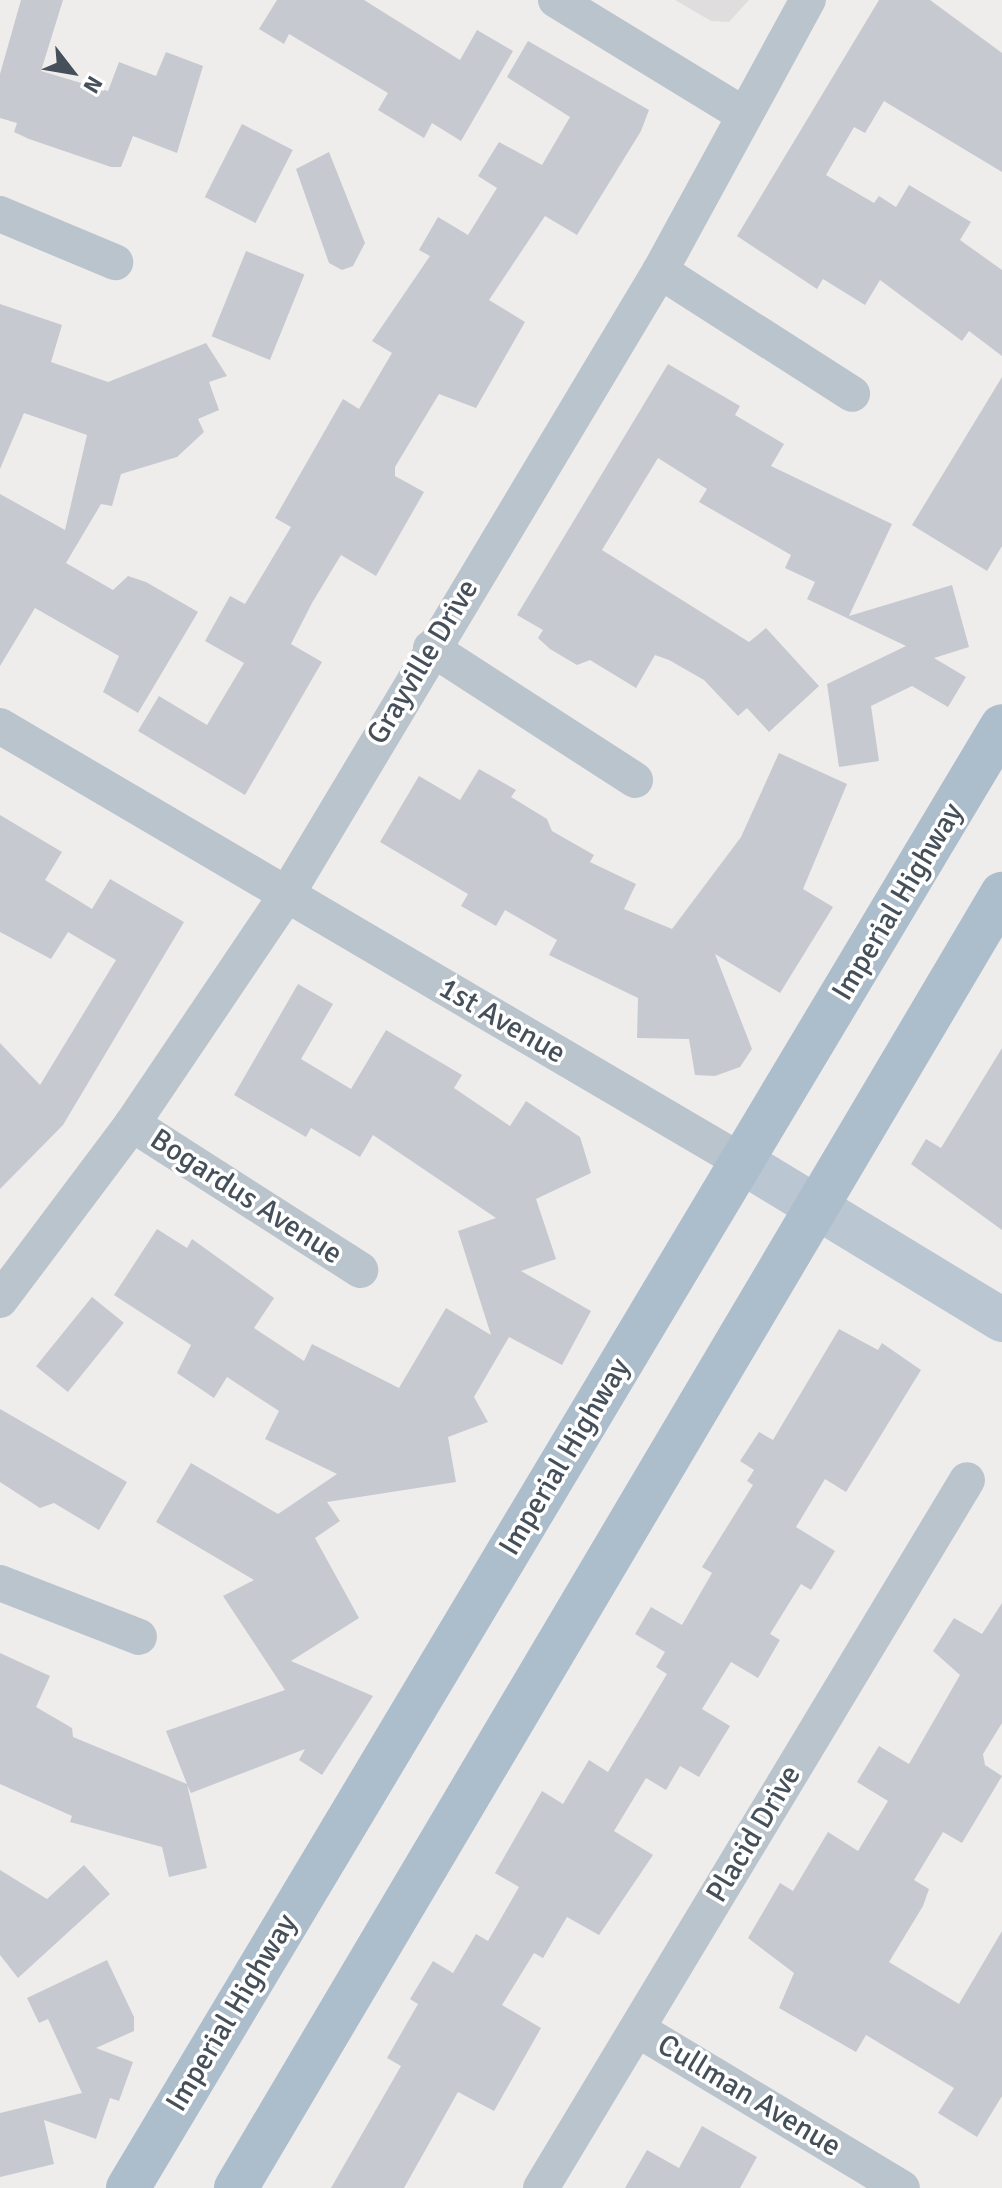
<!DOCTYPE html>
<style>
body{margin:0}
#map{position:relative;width:1002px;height:2188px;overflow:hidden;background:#efecec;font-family:Signika,sans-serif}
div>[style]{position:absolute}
.education>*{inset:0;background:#e0ddde}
.building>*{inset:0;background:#c6c9cf;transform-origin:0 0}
.street>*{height:36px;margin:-18px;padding:0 18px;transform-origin:18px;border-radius:18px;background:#bac4cc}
.secondary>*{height:44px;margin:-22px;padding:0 22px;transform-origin:22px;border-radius:22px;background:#bac6d1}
.primary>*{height:44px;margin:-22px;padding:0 22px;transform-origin:22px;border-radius:22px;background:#acbdcc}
span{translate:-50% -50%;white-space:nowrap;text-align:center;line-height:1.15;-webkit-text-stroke:7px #fff;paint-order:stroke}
.street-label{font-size:30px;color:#45505a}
.north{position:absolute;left:32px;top:32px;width:80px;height:80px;-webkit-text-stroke:6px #fff;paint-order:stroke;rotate:121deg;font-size:22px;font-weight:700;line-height:32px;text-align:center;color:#45505a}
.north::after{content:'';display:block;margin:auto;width:28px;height:36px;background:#45505a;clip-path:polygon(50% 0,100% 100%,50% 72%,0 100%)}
</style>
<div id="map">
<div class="education">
<i style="clip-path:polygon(675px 0,749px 0,729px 22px,711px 21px)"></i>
</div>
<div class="building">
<i style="clip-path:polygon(21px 0,63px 0,41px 71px,108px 91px,119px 62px,156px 76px,166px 52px,203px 66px,177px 153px,133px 136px,121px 167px,111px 167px,29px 139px,14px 132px,17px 123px,0 118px,0 74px)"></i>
<i style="clip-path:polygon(277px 0,364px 0,460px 60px,477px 30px,513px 51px,461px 141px,432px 123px,424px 138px,378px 110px,388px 93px,289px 34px,284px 44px,259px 29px)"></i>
<i style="clip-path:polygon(879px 0,930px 0,1002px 53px,1002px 172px,884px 101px,865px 133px,854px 127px,826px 175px,874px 203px,879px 196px,896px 207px,909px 185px,971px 222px,960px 240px,1002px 270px,1002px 356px,969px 331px,962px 341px,880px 280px,865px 305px,823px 279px,817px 289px,737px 236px)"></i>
<i style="clip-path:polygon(528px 41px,649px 110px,641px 131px,577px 235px,545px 216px,489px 300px,525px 322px,476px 408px,439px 394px,395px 467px,395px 476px,424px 492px,376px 576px,341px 555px,312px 603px,291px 644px,322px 662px,245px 795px,138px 731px,159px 696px,207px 725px,244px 663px,205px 641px,230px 596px,245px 604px,291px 527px,275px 518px,343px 399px,359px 409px,392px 353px,372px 341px,430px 256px,419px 250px,438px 217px,468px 235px,497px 188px,478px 176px,499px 142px,542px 165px,570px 117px,507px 77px)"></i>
<i style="left:242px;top:124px;width:57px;height:82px;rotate:27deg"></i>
<i style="clip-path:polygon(329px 152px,365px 243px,353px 266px,342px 270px,329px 263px,296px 169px)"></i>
<i style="left:246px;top:251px;width:63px;height:92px;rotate:22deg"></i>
<i style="clip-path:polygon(0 304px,62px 325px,51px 362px,108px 382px,206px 343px,227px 376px,209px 382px,219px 410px,198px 419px,204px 432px,177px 457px,121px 474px,112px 506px,101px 504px,66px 563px,113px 590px,128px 576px,146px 582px,198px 612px,138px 713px,103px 692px,119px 656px,35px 608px,0 666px,0 494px,65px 530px,87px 435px,24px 413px,0 469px)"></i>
<i style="clip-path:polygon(668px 364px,740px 406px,735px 415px,784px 444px,771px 466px,892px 524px,849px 616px,952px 585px,969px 647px,934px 658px,966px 677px,948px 707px,912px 686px,871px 706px,879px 761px,839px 767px,827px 684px,906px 646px,807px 599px,815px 582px,785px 568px,791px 555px,699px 502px,707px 489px,658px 458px,602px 550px,749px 642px,766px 628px,819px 686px,769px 732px,747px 708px,738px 716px,704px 680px,669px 660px,655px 655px,636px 688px,590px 660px,577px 665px,550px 649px,538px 638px,543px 630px,517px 615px)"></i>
<i style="clip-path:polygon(1002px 377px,1002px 546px,987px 571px,912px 525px)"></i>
<i style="clip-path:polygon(779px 753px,847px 784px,803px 889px,833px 907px,780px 993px,715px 954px,752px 1049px,740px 1067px,715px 1076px,695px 1075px,689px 1039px,637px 1038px,638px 998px,549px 955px,557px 940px,505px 910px,496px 926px,461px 906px,468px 894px,380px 842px,419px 776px,460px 800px,479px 769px,516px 790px,511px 797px,547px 819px,552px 831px,594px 855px,590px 862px,636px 884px,624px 909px,672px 929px,741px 837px)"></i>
<i style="clip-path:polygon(0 815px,62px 852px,45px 880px,92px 909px,110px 879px,184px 922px,63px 1125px,0 1189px,0 1043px,40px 1085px,116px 960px,68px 932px,51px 959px,0 932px)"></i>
<i style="clip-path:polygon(298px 984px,333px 1004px,301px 1059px,351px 1089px,386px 1030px,462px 1075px,454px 1088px,510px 1126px,526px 1101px,580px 1137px,591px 1173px,536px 1199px,556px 1259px,521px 1271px,591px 1311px,562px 1365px,509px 1337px,474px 1397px,488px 1422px,448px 1437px,456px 1482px,327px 1502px,340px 1521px,315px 1538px,359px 1618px,291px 1661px,373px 1696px,322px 1775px,299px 1760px,305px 1749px,191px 1793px,187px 1785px,207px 1868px,169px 1877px,162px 1847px,70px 1822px,72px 1816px,0 1784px,0 1653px,50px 1676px,36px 1707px,72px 1728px,73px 1737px,187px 1784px,166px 1731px,285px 1690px,223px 1596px,254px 1580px,156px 1522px,191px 1463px,278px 1514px,337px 1474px,265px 1439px,279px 1411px,227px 1377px,214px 1398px,177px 1373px,191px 1345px,114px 1295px,157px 1229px,187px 1248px,192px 1239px,274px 1298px,254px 1328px,304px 1361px,312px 1344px,399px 1388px,446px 1308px,491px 1335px,458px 1231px,496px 1218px,373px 1135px,360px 1157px,311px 1128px,306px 1137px,234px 1095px)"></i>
<i style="clip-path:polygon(1002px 1048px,1002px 1230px,911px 1164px,926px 1139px,941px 1148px)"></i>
<i style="left:92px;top:1297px;width:41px;height:89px;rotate:39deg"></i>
<i style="clip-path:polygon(839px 1329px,878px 1350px,882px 1343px,921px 1370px,846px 1492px,825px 1479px,796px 1527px,835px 1551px,811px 1590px,801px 1584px,770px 1634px,780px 1640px,758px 1678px,731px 1662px,702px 1709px,730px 1726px,699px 1777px,680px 1766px,666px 1790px,646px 1778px,614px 1831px,653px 1855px,599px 1935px,567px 1917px,543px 1958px,534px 1953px,502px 2005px,541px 2028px,494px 2111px,458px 2092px,404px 2188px,331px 2188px,401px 2066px,387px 2058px,418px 2004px,410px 1999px,433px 1961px,453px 1973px,476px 1934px,488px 1941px,519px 1887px,495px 1873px,542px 1791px,563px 1804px,589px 1760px,608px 1772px,667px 1674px,656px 1667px,665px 1652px,635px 1634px,651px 1607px,682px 1625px,712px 1573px,702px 1567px,753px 1485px,747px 1481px,754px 1470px,740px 1461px,759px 1432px,773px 1440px)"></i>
<i style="clip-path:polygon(0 1409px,127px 1482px,99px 1530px,54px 1503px,40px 1508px,0 1482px)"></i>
<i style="clip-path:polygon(1002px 1603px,1002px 1723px,983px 1754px,985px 1765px,1002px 1776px,962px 1843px,943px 1832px,914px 1880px,929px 1889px,923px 1906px,889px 1962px,959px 2004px,1002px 1931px,1002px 2096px,977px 2137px,938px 2113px,954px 2088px,866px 2035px,856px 2052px,779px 2008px,794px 1973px,748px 1938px,780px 1883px,793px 1891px,828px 1832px,858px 1851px,888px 1801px,857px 1782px,879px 1746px,909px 1764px,960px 1675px,933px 1651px,954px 1618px,982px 1634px)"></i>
<i style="clip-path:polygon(84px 1865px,110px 1894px,18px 1978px,0 1955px,0 1870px,47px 1899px)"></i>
<i style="clip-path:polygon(107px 1960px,134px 2017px,134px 2031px,96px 2048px,133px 2062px,119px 2101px,110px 2098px,96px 2139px,44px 2120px,54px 2164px,0 2177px,0 2113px,82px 2093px,48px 2019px,39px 2023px,27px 1998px)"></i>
<i style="clip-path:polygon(702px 2126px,757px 2157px,740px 2188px,625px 2188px,647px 2150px,679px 2168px)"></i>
</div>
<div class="street">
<i style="left:556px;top:0;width:219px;rotate:31.4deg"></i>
<i style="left:0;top:214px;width:125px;rotate:22.7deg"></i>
<i style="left:660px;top:271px;width:228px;rotate:32.6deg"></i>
<i style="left:431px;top:648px;width:243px;rotate:32.9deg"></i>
<i style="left:0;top:726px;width:863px;rotate:30.43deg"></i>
<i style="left:132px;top:1124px;width:271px;rotate:32.6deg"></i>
<i style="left:0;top:1300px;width:220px;rotate:-53.1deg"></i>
<i style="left:132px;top:1124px;width:277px;rotate:-56deg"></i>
<i style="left:287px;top:894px;width:726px;rotate:-59.09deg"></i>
<i style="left:660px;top:271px;width:309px;rotate:-61.4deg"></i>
<i style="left:0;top:1583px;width:149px;rotate:21.2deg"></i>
<i style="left:637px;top:2029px;width:309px;rotate:31deg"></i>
<i style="left:541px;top:2188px;width:826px;rotate:-58.96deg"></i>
</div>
<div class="secondary">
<i style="left:744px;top:1163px;width:302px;rotate:31.3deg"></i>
</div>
<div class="primary">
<i style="left:128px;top:2188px;width:1703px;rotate:-59.13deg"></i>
<i style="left:236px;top:2188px;width:1504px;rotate:-59.38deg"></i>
</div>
<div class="street-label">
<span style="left:423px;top:662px;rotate:-59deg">Grayville Drive</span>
<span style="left:898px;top:902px;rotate:-59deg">Imperial Highway</span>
<span style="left:502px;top:1021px;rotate:30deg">1st Avenue</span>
<span style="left:246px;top:1197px;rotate:33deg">Bogardus Avenue</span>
<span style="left:565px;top:1457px;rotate:-59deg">Imperial Highway</span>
<span style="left:754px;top:1834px;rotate:-59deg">Placid Drive</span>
<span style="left:232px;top:2013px;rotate:-59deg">Imperial Highway</span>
<span style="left:749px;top:2096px;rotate:31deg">Cullman Avenue</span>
</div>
<div class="north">N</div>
</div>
